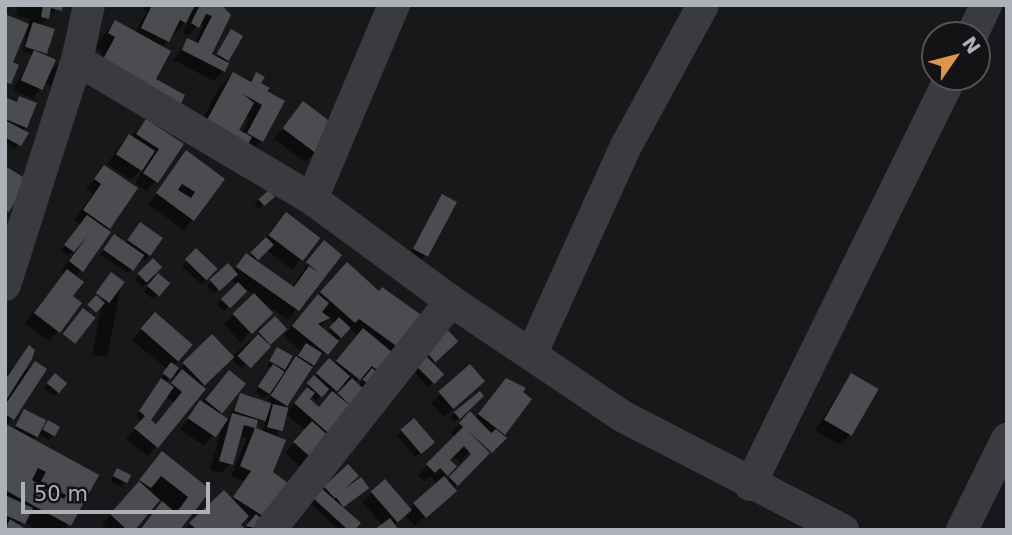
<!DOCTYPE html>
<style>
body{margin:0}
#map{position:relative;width:1012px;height:535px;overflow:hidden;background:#18181a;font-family:"DejaVu Sans",sans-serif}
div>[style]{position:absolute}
.shadow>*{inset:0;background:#0007;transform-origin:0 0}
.building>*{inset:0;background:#4a4c4f;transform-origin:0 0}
.minor>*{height:32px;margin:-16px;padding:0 16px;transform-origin:16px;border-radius:16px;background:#3a3b3e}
span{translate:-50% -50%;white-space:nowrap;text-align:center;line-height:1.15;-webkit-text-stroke:6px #131315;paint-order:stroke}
.frame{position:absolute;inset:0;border:7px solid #acb2b8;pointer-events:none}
.north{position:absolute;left:921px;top:21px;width:70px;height:70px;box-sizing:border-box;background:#131315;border:2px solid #505356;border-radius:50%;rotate:55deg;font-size:19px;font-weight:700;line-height:28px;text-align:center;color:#acb2b8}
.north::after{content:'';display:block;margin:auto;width:24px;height:32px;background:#dc964e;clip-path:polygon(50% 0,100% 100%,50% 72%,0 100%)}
.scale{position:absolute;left:21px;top:482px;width:189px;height:32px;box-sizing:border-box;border:4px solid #acb2b8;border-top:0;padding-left:9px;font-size:21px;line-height:24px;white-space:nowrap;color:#acb2b8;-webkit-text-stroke:5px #131315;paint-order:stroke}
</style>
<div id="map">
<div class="shadow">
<i style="clip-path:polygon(18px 5px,61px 5px,39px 26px,43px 56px,49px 73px,59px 63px,71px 67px,60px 88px,45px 83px,33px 99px,13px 90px,32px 55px,22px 51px,30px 19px,16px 16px)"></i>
<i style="clip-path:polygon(141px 5px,193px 5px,190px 13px,198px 5px,218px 5px,210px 55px,215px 58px,231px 32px,241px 37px,223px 71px,214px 81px,173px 60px,188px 40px,194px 44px,203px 26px,199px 24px,188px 36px,182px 33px,190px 17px,161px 48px,89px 75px,102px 52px,95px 48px,102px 36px,115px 23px,135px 33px,146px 12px)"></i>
<i style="clip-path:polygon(evenodd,233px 74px,248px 82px,256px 74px,259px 84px,267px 88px,261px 141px,247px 154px,190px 143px,219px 88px,233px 74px,245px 116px,249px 119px,242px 133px,237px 131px,245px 116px)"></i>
<i style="clip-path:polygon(20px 98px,25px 127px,15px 149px,5px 142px,5px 99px,14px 103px)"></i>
<i style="clip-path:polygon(303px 103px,315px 152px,305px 162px,274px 139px)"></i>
<i style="clip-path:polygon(147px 122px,181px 144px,147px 192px,135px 183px,144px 167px,131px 180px,107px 164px,120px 145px)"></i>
<i style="left:187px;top:153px;width:44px;height:64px;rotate:37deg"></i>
<i style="clip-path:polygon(104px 168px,109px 228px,75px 278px,58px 331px,49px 341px,25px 323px,64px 274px,61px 272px,76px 250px,68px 255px,61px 251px,81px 225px,74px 220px,93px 194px,86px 189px)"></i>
<i style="left:269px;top:192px;width:6px;height:19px;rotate:51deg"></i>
<i style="left:443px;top:196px;width:14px;height:74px;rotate:30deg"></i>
<i style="clip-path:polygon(286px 214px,318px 238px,292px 270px,267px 250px,255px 262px,292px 288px,319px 247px,321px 277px,288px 320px,261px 301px,270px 313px,240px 342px,224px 324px,254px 295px,246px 290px,224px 311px,217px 304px,238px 284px,230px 279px,214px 293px,207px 286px,228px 266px,233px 271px,249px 258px)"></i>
<i style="clip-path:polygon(140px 224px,150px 255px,145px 260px,141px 257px,128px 273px,100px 255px,114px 236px,125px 244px)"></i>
<i style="left:196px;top:251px;width:27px;height:21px;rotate:42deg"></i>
<i style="clip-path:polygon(153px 261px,155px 273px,167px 283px,153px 299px,144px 292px,153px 280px,142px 287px,135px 279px)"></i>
<i style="clip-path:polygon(evenodd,337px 274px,422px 318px,374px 372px,380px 377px,303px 469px,285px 453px,305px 430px,286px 414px,275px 438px,261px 530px,244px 530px,251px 522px,245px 518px,238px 525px,243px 530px,184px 530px,224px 492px,231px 500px,244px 481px,231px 476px,247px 438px,239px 436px,231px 464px,221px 473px,210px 470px,223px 423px,204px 446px,180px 429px,219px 381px,244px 385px,219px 415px,227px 421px,240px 395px,266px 403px,271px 394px,264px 398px,255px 392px,271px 368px,267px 366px,273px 354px,278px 349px,285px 369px,297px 358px,301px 351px,284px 336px,337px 274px,329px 317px,335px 323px,326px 333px,320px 328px,329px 317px,337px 274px,349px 328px,358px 335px,334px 364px,325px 364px,288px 410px,284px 409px,315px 362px,349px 328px,337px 274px,362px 375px,365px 378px,358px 387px,354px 383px,362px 375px,337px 274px,342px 383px,346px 386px,337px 397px,332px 393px,342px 383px,337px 274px,326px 390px,331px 395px,318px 408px,307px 399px,311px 395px,316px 400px,326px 390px,337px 274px,267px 416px,262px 433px,254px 429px,255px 423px,267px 416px)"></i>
<i style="left:107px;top:279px;width:15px;height:77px;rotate:11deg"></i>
<i style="left:275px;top:318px;width:15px;height:59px;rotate:48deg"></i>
<i style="clip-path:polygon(evenodd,146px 324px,178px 361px,173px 365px,179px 370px,212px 337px,232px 357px,201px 387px,148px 456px,126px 439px,142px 421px,136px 416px,167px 369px,132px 340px,146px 324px,173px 373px,177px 377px,169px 386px,165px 383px,173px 373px,146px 324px,165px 396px,174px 403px,155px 426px,150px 419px,165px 396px)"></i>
<i style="clip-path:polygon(455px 341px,431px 364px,441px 374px,428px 387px,410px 368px,421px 357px)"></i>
<i style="clip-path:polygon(29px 348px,19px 377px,35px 363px,45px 370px,6px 426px,13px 430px,24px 411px,39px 431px,48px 423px,54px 436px,49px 440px,37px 434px,32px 441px,96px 476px,65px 530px,39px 530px,24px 522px,5px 530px,5px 377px)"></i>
<i style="clip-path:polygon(470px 367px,473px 391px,444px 417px,431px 403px)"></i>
<i style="clip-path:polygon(851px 375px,850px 435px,840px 445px,815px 430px)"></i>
<i style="clip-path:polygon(51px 380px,58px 392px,54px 396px,44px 388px)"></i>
<i style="clip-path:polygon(evenodd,506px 380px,504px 438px,415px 526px,405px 515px,394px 526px,383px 525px,362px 502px,385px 481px,409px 509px,437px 484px,430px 476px,424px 482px,418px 475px,455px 438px,451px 433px,470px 413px,475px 418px,506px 380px,470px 451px,473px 454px,446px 482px,443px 478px,454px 466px,448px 460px,453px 455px,460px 462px,470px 451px)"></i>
<i style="clip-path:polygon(482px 396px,454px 422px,450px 417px,455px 413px)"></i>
<i style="clip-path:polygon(401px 431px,428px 446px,415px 457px,397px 435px)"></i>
<i style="clip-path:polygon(162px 453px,209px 490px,176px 530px,139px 530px,163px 502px,159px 499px,132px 530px,107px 530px,102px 525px)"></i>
<i style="clip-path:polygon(347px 467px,356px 476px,335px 501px,361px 480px,367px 487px,337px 512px,352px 530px,339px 530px,310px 503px)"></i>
<i style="clip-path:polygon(117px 470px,126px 482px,121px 487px,110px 481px)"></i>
</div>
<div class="building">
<i style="clip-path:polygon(43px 5px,63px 5px,62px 11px,51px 8px,49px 19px,41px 17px)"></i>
<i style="clip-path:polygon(152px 5px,195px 5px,186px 23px,180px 20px,169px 42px,141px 28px)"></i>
<i style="clip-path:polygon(200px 5px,222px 5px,231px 15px,212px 54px,229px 63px,225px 72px,182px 50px,187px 38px,198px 43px,212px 16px,206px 14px,199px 28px,191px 23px)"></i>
<i style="clip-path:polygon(5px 14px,29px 24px,13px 62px,19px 65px,11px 84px,5px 82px)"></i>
<i style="clip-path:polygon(115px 20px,171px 51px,156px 79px,185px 95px,177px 112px,102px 61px,115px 37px,108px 33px)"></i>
<i style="left:33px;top:22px;width:23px;height:26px;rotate:18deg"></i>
<i style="left:231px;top:29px;width:14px;height:29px;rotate:30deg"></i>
<i style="left:34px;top:50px;width:24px;height:33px;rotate:24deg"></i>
<i style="clip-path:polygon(233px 72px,251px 82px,256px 72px,265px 77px,261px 83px,270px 88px,267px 91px,285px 101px,263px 142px,247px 133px,262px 105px,243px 94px,254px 103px,239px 130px,252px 137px,244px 152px,202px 129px)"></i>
<i style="clip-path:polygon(19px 96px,37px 103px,27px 128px,5px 119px,5px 97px,17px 102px)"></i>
<i style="left:303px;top:101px;width:41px;height:34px;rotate:37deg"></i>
<i style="clip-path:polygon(146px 119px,184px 144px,158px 183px,143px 173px,159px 149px,136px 134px)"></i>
<i style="clip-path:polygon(5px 120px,29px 133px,21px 146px,6px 138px)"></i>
<i style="left:129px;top:134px;width:31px;height:24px;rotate:33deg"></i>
<i style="clip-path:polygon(evenodd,186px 150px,225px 179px,194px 221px,156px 193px,186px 150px,182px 184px,195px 192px,191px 198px,178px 190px,182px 184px)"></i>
<i style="clip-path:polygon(104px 165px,138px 188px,110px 229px,83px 210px,101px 184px,94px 179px)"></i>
<i style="clip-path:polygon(5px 166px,28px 180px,9px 212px,5px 210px)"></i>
<i style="left:269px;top:190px;width:9px;height:14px;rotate:49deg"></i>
<i style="left:442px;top:194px;width:17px;height:62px;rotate:28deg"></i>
<i style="left:286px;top:212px;width:43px;height:29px;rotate:37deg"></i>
<i style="clip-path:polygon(87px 215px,111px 232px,83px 272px,69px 261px,88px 235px,74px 252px,64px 245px)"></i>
<i style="left:140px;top:222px;width:28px;height:22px;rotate:35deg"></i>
<i style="left:114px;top:234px;width:37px;height:19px;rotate:35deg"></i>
<i style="left:266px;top:237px;width:11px;height:22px;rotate:45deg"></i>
<i style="clip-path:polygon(324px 240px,342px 255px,299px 311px,236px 267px,246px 253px,294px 287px,309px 266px,318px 272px,306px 262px)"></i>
<i style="left:196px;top:248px;width:30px;height:16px;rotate:44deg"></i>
<i style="left:153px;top:258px;width:13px;height:22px;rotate:45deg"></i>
<i style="clip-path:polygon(347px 262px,379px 291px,382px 287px,424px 317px,402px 350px,359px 319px,355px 323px,320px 292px)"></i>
<i style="left:228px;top:263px;width:15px;height:25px;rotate:48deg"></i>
<i style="clip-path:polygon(67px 269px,84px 282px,73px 296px,82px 303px,60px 333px,34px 313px)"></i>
<i style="left:111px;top:272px;width:17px;height:26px;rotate:36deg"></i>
<i style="left:158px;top:273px;width:16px;height:17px;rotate:40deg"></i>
<i style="left:238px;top:282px;width:13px;height:24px;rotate:45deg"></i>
<i style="left:254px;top:293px;width:28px;height:30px;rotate:46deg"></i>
<i style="clip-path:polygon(318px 294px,329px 303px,322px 312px,330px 318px,318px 324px,339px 341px,328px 355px,292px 326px)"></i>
<i style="left:96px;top:295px;width:12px;height:13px;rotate:42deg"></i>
<i style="left:83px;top:308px;width:16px;height:33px;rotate:38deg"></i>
<i style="left:155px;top:312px;width:50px;height:22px;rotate:41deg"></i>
<i style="left:275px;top:316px;width:18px;height:23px;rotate:47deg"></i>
<i style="left:339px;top:317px;width:16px;height:14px;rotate:43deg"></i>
<i style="clip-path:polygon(363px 328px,392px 352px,378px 371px,372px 366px,360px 380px,336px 361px)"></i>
<i style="left:446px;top:328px;width:18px;height:31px;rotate:47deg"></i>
<i style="left:212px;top:334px;width:32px;height:41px;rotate:46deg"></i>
<i style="left:258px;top:334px;width:18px;height:30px;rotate:43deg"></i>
<i style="left:306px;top:343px;width:19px;height:15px;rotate:32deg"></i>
<i style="clip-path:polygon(29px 345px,35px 350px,32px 359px,5px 402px,5px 380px)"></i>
<i style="left:277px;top:347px;width:18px;height:16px;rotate:29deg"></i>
<i style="left:423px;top:353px;width:30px;height:14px;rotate:45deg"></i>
<i style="left:296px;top:356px;width:20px;height:47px;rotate:33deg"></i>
<i style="left:329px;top:358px;width:28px;height:20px;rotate:41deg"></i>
<i style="clip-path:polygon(35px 361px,47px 369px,14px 420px,5px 414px,5px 405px)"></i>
<i style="left:171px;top:362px;width:10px;height:14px;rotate:37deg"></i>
<i style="left:273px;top:364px;width:14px;height:27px;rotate:34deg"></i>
<i style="left:470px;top:364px;width:23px;height:42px;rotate:49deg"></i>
<i style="left:372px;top:368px;width:14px;height:15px;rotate:39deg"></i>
<i style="clip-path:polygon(182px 369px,206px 389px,158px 448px,134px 428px,145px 416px,139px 411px,161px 378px,174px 387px,151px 420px,156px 424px,182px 392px,171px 383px)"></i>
<i style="left:229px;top:370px;width:22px;height:38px;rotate:39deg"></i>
<i style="left:55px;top:373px;width:16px;height:13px;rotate:40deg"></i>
<i style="left:851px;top:373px;width:32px;height:54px;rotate:30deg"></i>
<i style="left:314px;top:375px;width:21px;height:11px;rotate:43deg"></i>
<i style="left:352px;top:378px;width:23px;height:21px;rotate:43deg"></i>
<i style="clip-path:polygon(506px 378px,526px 388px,523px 392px,532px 399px,505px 435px,478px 414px)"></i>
<i style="clip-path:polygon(307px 387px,315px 393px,310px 399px,319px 407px,332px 391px,356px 410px,333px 437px,294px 403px)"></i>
<i style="clip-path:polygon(480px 391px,484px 396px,460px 419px,454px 412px)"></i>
<i style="left:240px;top:393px;width:33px;height:19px;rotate:18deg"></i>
<i style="left:200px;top:400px;width:34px;height:22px;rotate:34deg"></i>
<i style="left:273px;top:404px;width:16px;height:24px;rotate:14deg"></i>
<i style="left:24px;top:409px;width:25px;height:19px;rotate:27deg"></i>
<i style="clip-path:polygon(470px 411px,491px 433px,496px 429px,507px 438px,492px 453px,466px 429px,490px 453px,458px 486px,449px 477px,471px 454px,464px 446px,450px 460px,457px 466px,448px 476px,440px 468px,435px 473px,426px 464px,463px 427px,459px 423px)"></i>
<i style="clip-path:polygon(232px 413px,258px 420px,256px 428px,286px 440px,273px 472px,292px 486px,268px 519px,233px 497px,251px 471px,240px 466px,255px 428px,244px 425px,233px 465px,219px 461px)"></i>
<i style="left:414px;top:418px;width:32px;height:18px;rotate:49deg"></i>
<i style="left:48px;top:420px;width:14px;height:11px;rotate:30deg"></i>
<i style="left:312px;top:421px;width:28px;height:28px;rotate:42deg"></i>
<i style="clip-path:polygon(evenodd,6px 424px,99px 475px,71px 526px,5px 490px,6px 424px,38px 468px,46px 472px,41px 481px,66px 495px,64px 499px,32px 480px,38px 468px)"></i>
<i style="clip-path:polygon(162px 451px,211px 490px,180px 530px,140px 530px,162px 501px,176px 513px,188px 497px,161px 476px,151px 488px,139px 480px)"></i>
<i style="left:348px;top:464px;width:16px;height:33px;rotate:47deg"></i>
<i style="left:117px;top:468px;width:16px;height:9px;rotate:27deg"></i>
<i style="left:444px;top:476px;width:20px;height:41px;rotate:49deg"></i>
<i style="left:361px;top:477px;width:14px;height:32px;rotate:54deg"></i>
<i style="left:385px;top:479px;width:41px;height:19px;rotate:49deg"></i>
<i style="clip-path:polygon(139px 481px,160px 500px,135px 530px,127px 530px,110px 514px)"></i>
<i style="clip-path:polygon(321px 488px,361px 523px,355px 530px,348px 530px,313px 498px)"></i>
<i style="clip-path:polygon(224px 490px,249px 516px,241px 525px,246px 530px,197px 530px,189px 523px)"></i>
<i style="clip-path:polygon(5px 495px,33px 508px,25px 524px,5px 515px)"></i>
<i style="clip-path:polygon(256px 514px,268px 524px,263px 530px,246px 526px)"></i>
<i style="clip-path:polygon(390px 518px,399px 530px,374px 530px)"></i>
<i style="clip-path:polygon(10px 519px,27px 530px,5px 530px)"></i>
</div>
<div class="minor">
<i style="left:972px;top:35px;width:33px;rotate:-65deg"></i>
<i style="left:77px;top:60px;width:273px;rotate:30.6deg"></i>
<i style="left:312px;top:199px;width:172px;rotate:36.3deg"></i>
<i style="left:451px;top:301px;width:206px;rotate:33.9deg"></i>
<i style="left:622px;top:416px;width:249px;rotate:27.3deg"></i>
<i style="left:312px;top:199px;width:211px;rotate:-67.1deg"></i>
<i style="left:5px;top:285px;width:236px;rotate:-72.3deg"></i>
<i style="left:77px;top:60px;width:56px;rotate:-77.7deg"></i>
<i style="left:532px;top:353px;width:230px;rotate:-65.6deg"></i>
<i style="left:627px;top:144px;width:158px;rotate:-61.3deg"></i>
<i style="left:750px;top:485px;width:455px;rotate:-63.8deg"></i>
<i style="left:270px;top:530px;width:292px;rotate:-51.7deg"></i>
<i style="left:962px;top:530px;width:102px;rotate:-63.7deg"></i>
</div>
<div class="frame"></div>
<div class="north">N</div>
<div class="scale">50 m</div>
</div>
